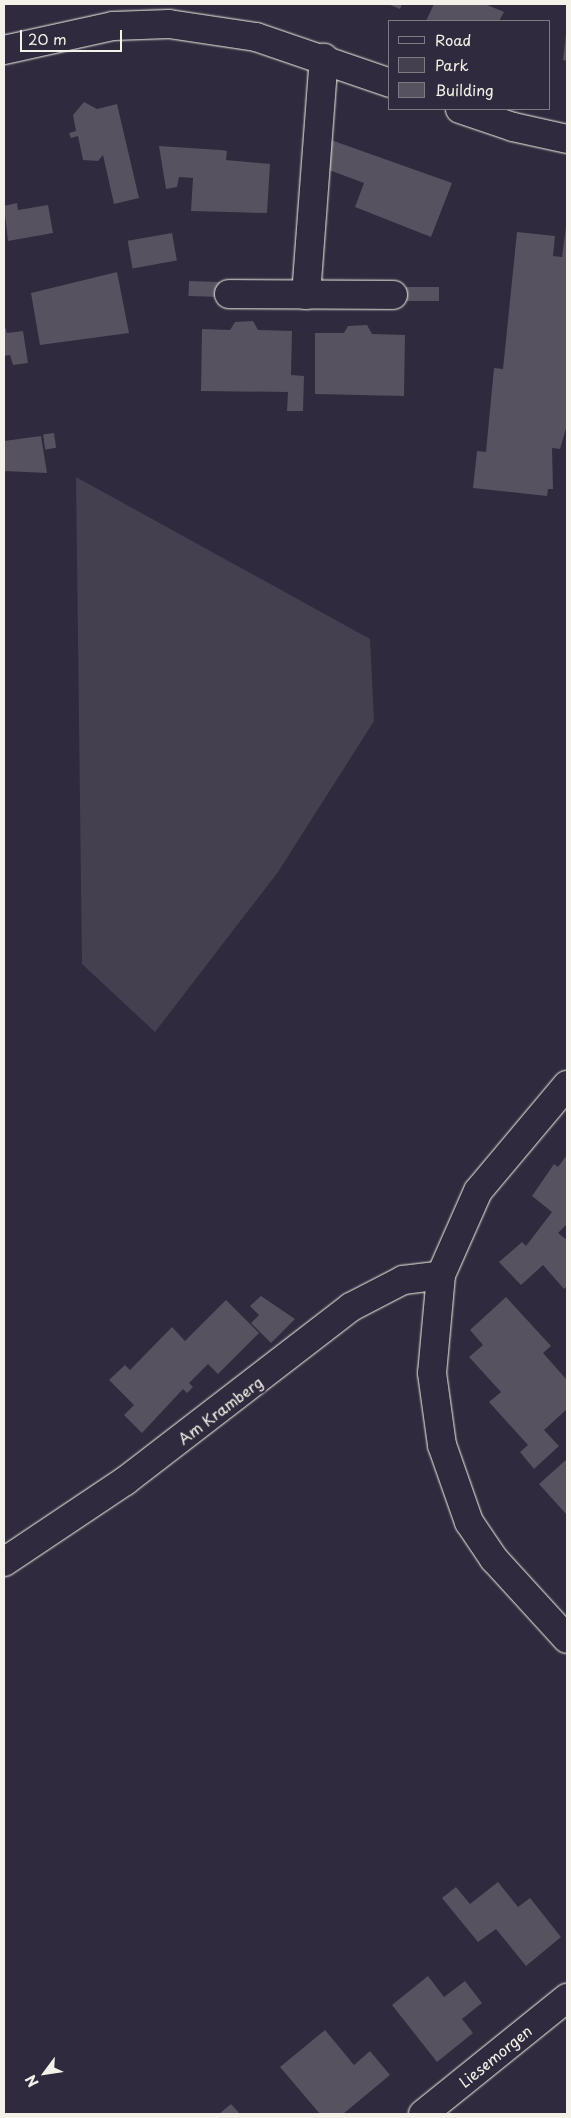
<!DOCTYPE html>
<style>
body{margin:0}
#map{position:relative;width:571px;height:2118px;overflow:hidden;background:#2f2a3d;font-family:"Playpen Sans",sans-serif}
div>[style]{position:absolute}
.green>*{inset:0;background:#454050}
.building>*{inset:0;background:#56525f;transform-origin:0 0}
.roads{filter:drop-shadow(0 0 1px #f4f1e8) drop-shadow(0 0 1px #f4f1e8)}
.minor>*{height:28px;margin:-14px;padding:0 14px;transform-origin:14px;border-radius:14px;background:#2f2a3d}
.major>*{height:28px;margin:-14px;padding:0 14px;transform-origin:14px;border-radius:14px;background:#2f2a3d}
span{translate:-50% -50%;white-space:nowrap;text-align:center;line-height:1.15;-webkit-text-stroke:4.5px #2f2a3d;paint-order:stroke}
.street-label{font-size:15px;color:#f4f1e8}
.frame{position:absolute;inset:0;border:5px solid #f4f1e8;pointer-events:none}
.legend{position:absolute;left:388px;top:20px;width:162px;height:90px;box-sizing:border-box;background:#2f2a3d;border:1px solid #7e7a81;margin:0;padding:6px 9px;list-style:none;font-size:15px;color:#f4f1e8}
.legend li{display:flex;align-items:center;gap:10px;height:25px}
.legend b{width:25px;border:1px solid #7e7a81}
.north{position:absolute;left:20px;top:2048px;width:50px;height:50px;-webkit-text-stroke:4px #2f2a3d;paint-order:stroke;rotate:239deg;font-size:14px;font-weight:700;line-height:20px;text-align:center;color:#f4f1e8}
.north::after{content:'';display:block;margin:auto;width:18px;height:22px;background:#f4f1e8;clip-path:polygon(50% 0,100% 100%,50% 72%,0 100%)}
.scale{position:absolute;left:20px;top:30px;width:102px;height:22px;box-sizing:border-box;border:2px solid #f4f1e8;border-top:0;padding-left:6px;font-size:15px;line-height:18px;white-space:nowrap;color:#f4f1e8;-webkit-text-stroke:4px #2f2a3d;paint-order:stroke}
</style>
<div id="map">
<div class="green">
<i style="clip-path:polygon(76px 477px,370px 639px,374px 721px,278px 872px,155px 1032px,82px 964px)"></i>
</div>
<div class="building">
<i style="clip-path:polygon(388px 4px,402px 4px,400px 9px)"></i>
<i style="clip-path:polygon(434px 4px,485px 4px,504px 12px,499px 21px,426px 21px)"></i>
<i style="clip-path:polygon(566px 33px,567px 33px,567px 61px,563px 60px)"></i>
<i style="clip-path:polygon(84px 102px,97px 109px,117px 104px,139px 198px,114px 204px,103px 155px,98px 161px,83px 160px,78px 136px,71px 138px,69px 133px,76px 131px,73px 115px)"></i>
<i style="clip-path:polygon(331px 140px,452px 183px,431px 237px,355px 207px,364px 183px,321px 167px)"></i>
<i style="clip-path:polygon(159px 146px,221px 150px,227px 151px,226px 160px,270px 164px,267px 213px,191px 211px,193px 178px,179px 177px,177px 187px,166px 189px)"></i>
<i style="clip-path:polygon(17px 203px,18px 210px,48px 205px,53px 233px,8px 241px,4px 206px)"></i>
<i style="clip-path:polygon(567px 219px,567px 425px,560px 449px,552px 448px,553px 489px,548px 489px,547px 496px,473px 488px,477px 451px,486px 452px,494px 368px,503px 369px,517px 232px,555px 236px,553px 256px,562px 257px)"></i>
<i style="left:172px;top:233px;width:28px;height:45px;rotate:80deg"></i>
<i style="clip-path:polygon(117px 272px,129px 333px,40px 345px,31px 293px)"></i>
<i style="left:189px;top:281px;width:31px;height:15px;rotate:2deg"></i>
<i style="left:406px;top:287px;width:33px;height:14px"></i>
<i style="clip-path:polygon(253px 321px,258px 330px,292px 331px,291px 375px,304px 376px,303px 411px,287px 411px,288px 392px,201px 391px,202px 329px,230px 330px,235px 322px)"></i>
<i style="clip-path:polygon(4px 323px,7px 333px,23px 331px,28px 363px,13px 365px,10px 355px,4px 356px)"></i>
<i style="clip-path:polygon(367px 325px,372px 334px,405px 335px,404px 396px,315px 394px,315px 333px,344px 333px,348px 326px)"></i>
<i style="left:54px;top:433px;width:15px;height:11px;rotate:82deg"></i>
<i style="clip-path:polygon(41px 436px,47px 473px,4px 471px,4px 441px)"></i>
<i style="clip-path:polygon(567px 1155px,567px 1224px,558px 1233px,567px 1240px,567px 1286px,564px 1289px,543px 1265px,521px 1285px,499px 1262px,522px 1242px,526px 1246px,552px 1212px,532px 1196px,554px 1164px,558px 1167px)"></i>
<i style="clip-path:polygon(261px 1296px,295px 1319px,271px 1343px,251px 1323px,259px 1315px,250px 1306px)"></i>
<i style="clip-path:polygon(506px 1297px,551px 1346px,543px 1353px,567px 1380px,567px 1409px,544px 1430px,559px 1446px,534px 1469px,520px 1452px,528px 1445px,489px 1402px,501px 1392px,469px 1357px,483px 1345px,470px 1330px)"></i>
<i style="clip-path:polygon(226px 1300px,259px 1333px,218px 1374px,208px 1364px,189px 1383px,193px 1387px,187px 1393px,183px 1389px,142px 1433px,124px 1415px,134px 1405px,109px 1380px,125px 1365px,130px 1370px,172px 1327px,185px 1341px)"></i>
<i style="clip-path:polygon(567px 1459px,567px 1515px,539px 1484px)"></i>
<i style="clip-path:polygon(498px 1882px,518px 1907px,530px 1898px,561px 1937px,526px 1966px,496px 1929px,478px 1942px,442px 1898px,456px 1887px,470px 1904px)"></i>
<i style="clip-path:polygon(428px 1976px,444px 1997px,465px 1981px,482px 2003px,462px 2019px,473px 2033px,437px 2062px,392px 2005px)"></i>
<i style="clip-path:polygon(325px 2030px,354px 2065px,370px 2051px,390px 2075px,343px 2114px,320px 2114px,280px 2067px)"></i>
<i style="clip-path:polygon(231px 2104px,240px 2114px,219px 2114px)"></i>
</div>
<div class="roads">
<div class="minor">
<i style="left:229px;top:294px;width:164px;rotate:0.3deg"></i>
<i style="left:306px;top:295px;width:238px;rotate:-85.7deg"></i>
<i style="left:567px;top:1085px;width:138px;rotate:130deg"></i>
<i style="left:478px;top:1191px;width:92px;rotate:113.8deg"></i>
<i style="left:441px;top:1275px;width:98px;rotate:95.2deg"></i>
<i style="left:432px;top:1373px;width:73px;rotate:82.1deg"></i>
<i style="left:442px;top:1445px;width:82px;rotate:70.7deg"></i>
<i style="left:469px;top:1522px;width:45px;rotate:56deg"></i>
<i style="left:494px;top:1559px;width:108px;rotate:47.6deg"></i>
<i style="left:4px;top:1562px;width:146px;rotate:-33.8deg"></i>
<i style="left:125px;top:1481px;width:285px;rotate:-37.6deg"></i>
<i style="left:351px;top:1307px;width:59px;rotate:-27.4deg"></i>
<i style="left:403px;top:1280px;width:38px;rotate:-7deg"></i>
<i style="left:423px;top:2114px;width:185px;rotate:-38.9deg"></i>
</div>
<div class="major">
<i style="left:4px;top:50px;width:112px;rotate:-12.4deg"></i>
<i style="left:113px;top:26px;width:56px;rotate:-2deg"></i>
<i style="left:169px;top:24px;width:88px;rotate:8.5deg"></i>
<i style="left:256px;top:37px;width:142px;rotate:18.9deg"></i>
<i style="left:460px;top:109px;width:56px;rotate:18.8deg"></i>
<i style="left:513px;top:127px;width:55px;rotate:12.5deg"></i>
</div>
</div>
<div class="street-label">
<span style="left:220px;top:1410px;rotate:-37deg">Am Kramberg</span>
<span style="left:495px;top:2056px;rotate:-39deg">Liesemorgen</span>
</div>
<div class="frame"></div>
<ul class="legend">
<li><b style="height:6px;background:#2f2a3d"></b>Road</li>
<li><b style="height:14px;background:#454050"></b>Park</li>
<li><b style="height:14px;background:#56525f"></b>Building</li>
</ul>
<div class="north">N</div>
<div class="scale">20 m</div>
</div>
